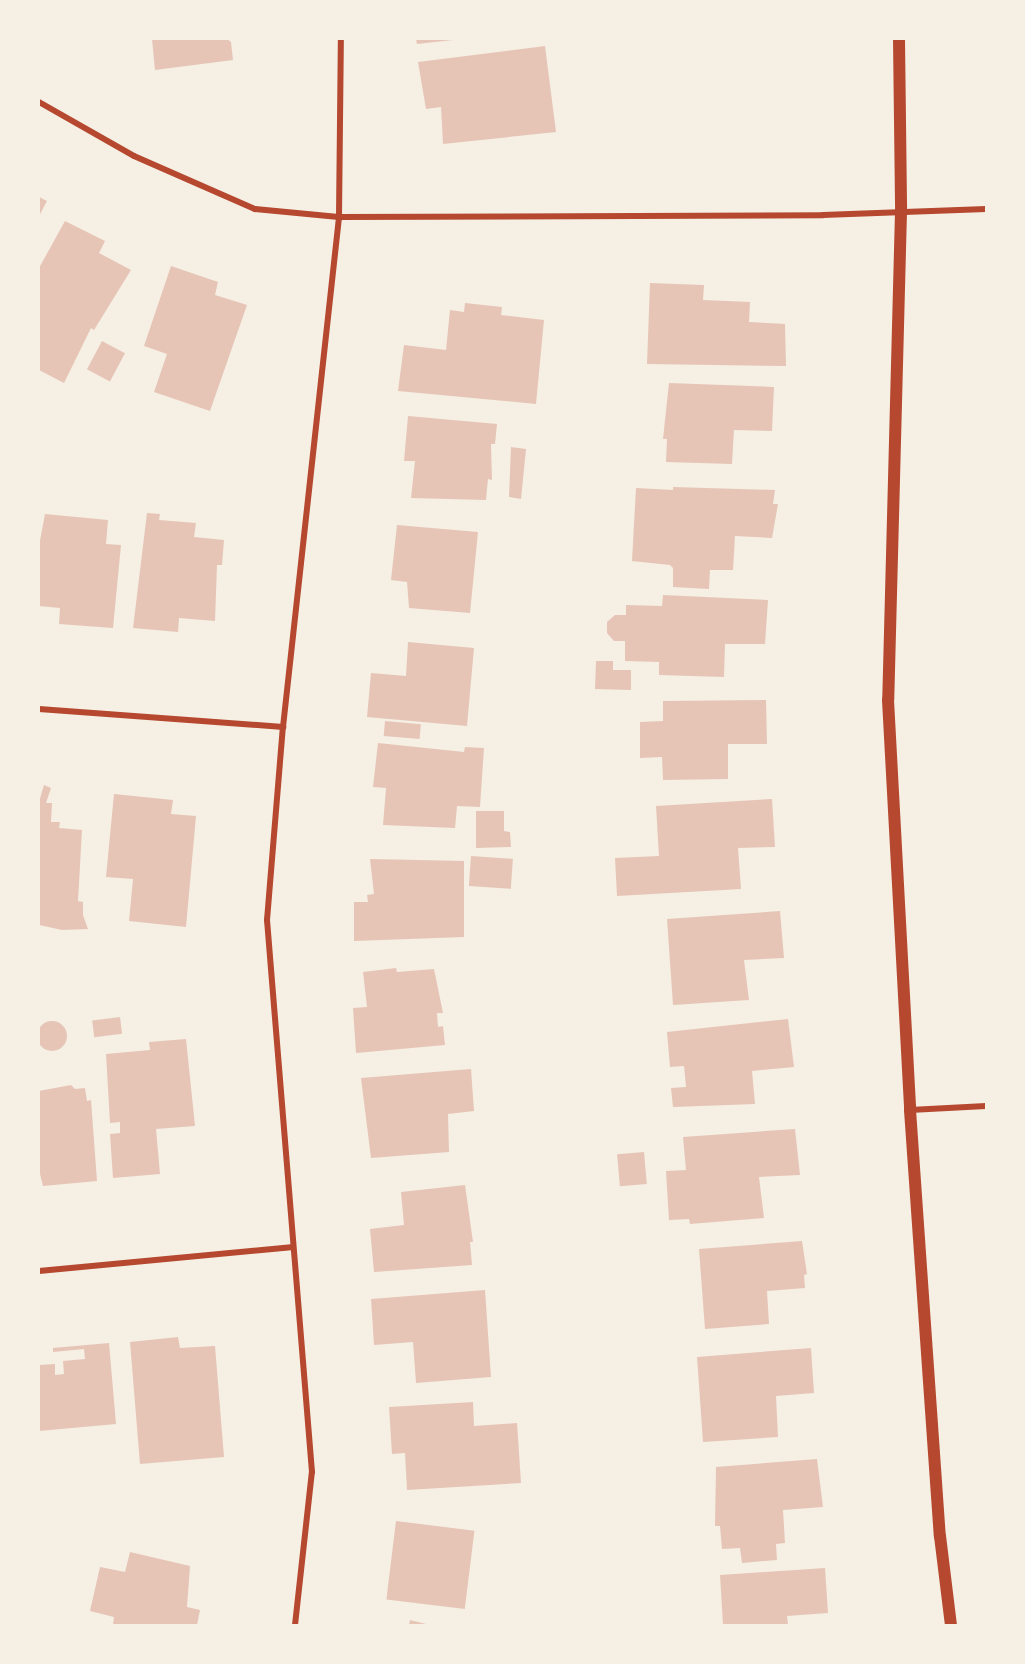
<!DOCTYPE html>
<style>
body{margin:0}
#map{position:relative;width:1025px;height:1664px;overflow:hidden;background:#f6efe4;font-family:"Fira Sans",sans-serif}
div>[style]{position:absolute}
.building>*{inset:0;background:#e6c5b7;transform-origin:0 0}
.round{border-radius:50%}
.minor>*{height:6px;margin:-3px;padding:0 3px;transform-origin:3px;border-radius:3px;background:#b5482f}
.secondary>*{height:12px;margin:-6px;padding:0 6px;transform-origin:6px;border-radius:6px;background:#b5482f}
span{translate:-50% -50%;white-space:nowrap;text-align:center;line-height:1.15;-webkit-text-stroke:4.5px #f6efe4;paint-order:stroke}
.frame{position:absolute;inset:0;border:40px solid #f6efe4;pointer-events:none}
</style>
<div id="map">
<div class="building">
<i style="clip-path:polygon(152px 39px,227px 39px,231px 42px,233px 60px,155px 70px)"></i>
<i style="clip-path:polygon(416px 39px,453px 39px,453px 40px,417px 44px)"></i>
<i style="clip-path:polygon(545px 46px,556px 132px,443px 144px,441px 107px,426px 109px,418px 62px)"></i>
<i style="clip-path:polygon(39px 197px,47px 201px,39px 216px)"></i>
<i style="clip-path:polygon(65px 221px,105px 241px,99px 253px,131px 270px,94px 330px,91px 328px,64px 383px,39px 370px,39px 268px)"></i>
<i style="clip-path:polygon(171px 266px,218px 282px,215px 295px,247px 305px,210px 411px,154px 392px,167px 354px,144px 346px)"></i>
<i style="clip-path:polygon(650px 283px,704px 285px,703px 300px,750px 302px,749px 322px,785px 324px,786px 366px,647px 364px)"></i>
<i style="clip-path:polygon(465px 303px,502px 307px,501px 315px,544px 320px,536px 404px,398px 391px,404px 345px,446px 350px,450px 310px,464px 312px)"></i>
<i style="left:102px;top:341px;width:26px;height:32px;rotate:28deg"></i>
<i style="clip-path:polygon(669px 383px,774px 387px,772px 431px,734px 430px,732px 464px,666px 462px,667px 439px,663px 439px)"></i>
<i style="clip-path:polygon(408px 416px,497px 424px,495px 444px,491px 444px,492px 480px,488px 479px,486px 500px,411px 498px,415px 461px,404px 461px)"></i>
<i style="clip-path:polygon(511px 447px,526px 449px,521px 499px,509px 497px)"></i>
<i style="clip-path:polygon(673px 487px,775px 490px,773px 504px,778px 504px,772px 538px,735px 536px,733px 570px,710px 570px,709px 589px,673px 587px,673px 568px,670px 565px,632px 561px,636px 488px,673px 490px)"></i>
<i style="clip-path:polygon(147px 513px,160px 514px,159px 520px,196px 523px,194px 537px,224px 540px,222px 565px,217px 565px,215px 621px,179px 618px,178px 632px,133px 628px)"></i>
<i style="clip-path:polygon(45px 514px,108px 520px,106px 544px,121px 545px,113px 628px,59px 624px,60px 608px,39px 606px,39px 546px)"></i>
<i style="clip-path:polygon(397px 525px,478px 532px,470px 613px,409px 608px,407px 582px,391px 580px)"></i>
<i style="clip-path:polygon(663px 595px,768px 600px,765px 644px,725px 644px,724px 677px,659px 675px,659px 662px,625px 661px,625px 641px,614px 641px,607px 633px,607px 622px,615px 615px,626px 615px,626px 605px,662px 606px)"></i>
<i style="clip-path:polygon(408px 642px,474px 648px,467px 726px,367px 717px,371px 673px,406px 676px)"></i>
<i style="clip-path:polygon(596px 661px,613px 661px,613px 670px,631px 670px,631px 690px,595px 689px)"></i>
<i style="clip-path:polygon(766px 700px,767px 744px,728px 744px,728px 779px,663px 780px,662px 757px,640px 758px,640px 722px,663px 721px,663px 701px)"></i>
<i style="left:385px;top:721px;width:36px;height:15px;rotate:5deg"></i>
<i style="clip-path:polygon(378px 743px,464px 752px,465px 747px,484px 748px,480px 807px,457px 806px,455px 828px,383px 825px,386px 788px,373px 787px)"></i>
<i style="clip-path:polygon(44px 785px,51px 788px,46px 803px,52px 803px,51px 822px,60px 822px,59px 828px,82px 830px,78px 901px,83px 902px,83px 915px,88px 929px,62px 930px,39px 925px,39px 802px)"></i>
<i style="clip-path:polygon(114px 794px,173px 800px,171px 814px,196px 816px,186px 927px,129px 921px,133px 879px,106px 877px)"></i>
<i style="clip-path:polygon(772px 799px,775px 847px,738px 848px,741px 889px,617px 896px,615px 858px,659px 856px,656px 806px)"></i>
<i style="clip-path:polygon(476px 811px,504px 811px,504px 831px,510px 832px,511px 847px,476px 848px)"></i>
<i style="left:471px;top:856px;width:42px;height:30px;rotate:4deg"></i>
<i style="clip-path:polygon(370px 859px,464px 861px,464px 937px,354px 941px,354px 902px,368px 902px,367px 895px,374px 894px)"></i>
<i style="clip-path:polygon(780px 911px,784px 958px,744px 960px,749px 1000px,673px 1005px,667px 919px)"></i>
<i style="clip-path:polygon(396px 968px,397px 972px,434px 969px,443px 1013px,437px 1013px,438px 1027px,443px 1026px,445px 1045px,356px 1053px,353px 1008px,367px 1007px,363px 972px)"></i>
<i style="left:120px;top:1017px;width:17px;height:28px;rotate:83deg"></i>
<i style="clip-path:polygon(788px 1019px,794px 1067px,752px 1071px,755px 1104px,673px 1107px,671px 1088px,686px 1087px,684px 1066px,670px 1067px,667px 1032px)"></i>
<i class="round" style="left:37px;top:1021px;width:30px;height:30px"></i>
<i style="clip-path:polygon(186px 1039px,195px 1126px,156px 1129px,160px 1174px,113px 1178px,110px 1134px,120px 1133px,120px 1122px,110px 1123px,106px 1054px,150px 1050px,149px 1042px)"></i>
<i style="clip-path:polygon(471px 1069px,474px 1111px,448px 1114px,449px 1152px,371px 1158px,361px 1078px)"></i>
<i style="clip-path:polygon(71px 1085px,75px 1089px,85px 1088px,87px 1101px,91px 1100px,97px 1181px,43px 1186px,39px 1170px,39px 1091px)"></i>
<i style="clip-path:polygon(795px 1129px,800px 1175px,759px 1177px,764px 1218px,690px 1224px,689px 1219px,669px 1220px,666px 1171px,686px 1170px,683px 1137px)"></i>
<i style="left:644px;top:1152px;width:32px;height:27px;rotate:85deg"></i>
<i style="clip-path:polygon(465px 1185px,473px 1242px,470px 1242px,472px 1265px,374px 1272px,370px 1229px,404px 1225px,401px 1192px)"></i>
<i style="clip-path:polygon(802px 1241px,807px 1274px,804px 1275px,805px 1288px,767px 1291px,769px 1324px,705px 1329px,699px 1249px)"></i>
<i style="clip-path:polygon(485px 1290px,491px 1377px,416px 1383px,413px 1342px,374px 1345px,371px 1299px)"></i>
<i style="clip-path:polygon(178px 1337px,180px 1348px,215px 1346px,224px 1457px,140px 1464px,130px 1342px)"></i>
<i style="clip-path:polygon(109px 1343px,116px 1424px,39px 1431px,39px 1365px,55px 1364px,55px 1375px,64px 1374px,63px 1361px,85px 1359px,84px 1349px,53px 1352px,53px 1348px)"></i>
<i style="clip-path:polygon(811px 1348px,814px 1393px,776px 1396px,778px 1437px,703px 1442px,697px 1357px)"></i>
<i style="clip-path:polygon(473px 1402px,474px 1426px,517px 1423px,521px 1483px,407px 1490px,405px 1453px,392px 1454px,389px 1407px)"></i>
<i style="clip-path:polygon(817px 1459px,823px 1507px,783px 1510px,785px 1543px,776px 1544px,777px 1560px,742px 1563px,740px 1548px,722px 1549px,720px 1526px,715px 1526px,716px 1467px)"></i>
<i style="left:396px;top:1521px;width:79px;height:79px;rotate:7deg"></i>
<i style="clip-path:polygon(130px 1552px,190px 1566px,187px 1607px,200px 1610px,197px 1625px,113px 1625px,114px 1617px,90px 1611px,100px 1567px,125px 1572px)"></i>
<i style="clip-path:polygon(825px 1568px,828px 1613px,787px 1616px,788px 1625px,723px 1625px,720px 1575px)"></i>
<i style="clip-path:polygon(410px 1620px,426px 1624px,426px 1625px,409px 1625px)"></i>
</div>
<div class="minor">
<i style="left:39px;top:102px;width:109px;rotate:29.6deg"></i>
<i style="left:134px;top:156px;width:132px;rotate:23.7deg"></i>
<i style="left:255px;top:209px;width:84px;rotate:5.4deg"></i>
<i style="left:339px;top:217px;width:484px;rotate:-0.2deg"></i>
<i style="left:823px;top:215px;width:163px;rotate:-2.1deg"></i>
<i style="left:39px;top:709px;width:245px;rotate:4.2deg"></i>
<i style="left:910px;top:1110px;width:76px;rotate:-3deg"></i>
<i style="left:39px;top:1271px;width:253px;rotate:-5.4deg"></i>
<i style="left:295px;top:1625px;width:154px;rotate:-83.7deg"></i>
<i style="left:312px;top:1472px;width:554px;rotate:-94.66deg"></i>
<i style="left:267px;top:920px;width:194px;rotate:-85.3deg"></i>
<i style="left:283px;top:727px;width:513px;rotate:-83.73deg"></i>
<i style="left:339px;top:217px;width:178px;rotate:-89.4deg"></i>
</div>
<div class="secondary">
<i style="left:899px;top:39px;width:173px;rotate:89.3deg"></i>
<i style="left:901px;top:212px;width:488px;rotate:91.5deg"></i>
<i style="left:888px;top:700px;width:411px;rotate:86.9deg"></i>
<i style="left:910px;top:1110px;width:427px;rotate:86deg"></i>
<i style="left:940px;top:1536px;width:90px;rotate:83deg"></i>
</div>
<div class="frame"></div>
</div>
